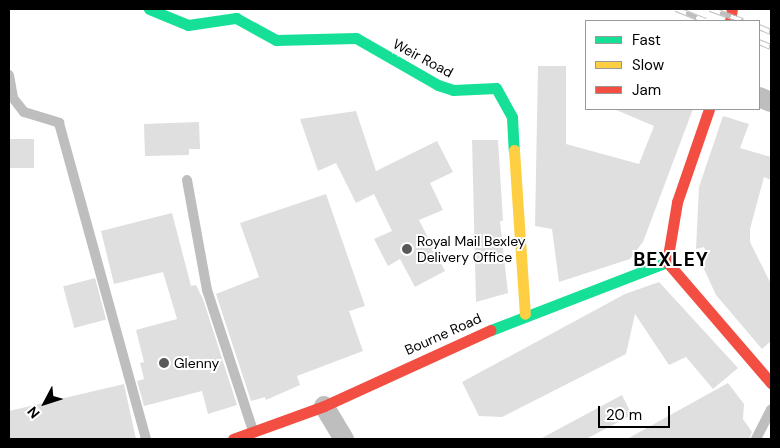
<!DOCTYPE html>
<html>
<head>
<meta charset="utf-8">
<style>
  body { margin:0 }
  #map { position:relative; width:780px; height:448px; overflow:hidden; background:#fff; font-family:"DM Sans",sans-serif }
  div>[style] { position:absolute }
  .building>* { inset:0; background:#dfdfdf; transform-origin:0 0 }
  .lane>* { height:10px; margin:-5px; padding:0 5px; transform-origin:5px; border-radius:5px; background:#bebebe }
  .street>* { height:20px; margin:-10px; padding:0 10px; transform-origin:10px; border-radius:10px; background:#bebebe }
  .fast>* { height:11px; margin:-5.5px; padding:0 5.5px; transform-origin:5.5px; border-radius:5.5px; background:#16e098 }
  .slow>* { height:11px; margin:-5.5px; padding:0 5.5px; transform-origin:5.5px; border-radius:5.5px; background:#ffcf43 }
  .jam>* { height:11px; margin:-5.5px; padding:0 5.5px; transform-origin:5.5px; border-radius:5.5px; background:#f24e42 }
  .rail>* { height:5.5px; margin-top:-2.75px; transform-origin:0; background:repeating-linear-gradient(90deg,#fff 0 11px,#bebebe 0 22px); box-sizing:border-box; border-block:1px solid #bebebe }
  .dots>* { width:14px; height:14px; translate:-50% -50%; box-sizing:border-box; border:2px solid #fff; border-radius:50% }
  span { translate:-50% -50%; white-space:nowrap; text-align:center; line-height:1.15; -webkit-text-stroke:4px #fff; paint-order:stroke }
  .street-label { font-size:14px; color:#000 }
  .poi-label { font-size:14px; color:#000 }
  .left { translate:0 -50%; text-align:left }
  .district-label { font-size:19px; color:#000; font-weight:700; letter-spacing:1px }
  .frame { position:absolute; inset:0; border:10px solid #000; pointer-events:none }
  .legend { position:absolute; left:585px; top:20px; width:175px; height:90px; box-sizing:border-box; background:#fff; border:1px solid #999; margin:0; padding:6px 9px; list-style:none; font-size:15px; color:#000 }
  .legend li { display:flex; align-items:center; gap:10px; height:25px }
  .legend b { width:25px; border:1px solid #999 }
  .north { position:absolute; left:20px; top:378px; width:50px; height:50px; -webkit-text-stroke:4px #fff; paint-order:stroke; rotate:230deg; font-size:14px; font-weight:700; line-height:20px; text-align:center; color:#000 }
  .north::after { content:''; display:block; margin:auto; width:18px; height:22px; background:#000; clip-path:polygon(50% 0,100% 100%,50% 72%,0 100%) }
  .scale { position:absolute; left:598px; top:406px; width:72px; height:22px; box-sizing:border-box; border:2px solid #000; border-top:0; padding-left:6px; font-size:15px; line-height:18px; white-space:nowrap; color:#000; -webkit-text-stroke:4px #fff; paint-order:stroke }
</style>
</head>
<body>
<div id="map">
  <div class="building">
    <i style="clip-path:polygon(538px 66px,566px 66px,566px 144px,639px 164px,654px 126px,614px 109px,693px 109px,643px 242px,630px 259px,559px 282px,552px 229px,535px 226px)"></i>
    <i style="clip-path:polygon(356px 111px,376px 171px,437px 141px,453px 172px,430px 183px,443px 210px,419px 220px,445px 271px,415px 287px,400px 259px,388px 266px,374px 239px,392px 231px,374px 194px,356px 203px,336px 163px,318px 171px,300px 119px)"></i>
    <i style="clip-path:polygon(723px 116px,749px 124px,740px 148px,771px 157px,771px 180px,764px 177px,750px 229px,750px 242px,771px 284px,771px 341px,762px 349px,716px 295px,698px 256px,706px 252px,704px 247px,696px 249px,699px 187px)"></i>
    <i style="clip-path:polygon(199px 122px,200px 149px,189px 149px,189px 155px,145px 156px,144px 124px)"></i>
    <i style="left:9px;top:139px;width:25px;height:29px"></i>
    <i style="clip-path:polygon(472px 140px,498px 140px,503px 221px,500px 221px,508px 293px,476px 302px)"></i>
    <i style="clip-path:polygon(326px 194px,365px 306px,349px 311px,363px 351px,297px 376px,300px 385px,266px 400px,265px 397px,251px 401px,216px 294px,259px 277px,240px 223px)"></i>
    <i style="clip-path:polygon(172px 213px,191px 286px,196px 285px,203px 299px,237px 405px,208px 414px,202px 391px,144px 406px,137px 381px,144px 379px,140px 363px,144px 362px,136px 330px,177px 319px,163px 272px,114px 284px,101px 231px)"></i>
    <i style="left:95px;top:278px;width:43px;height:33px;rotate:75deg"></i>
    <i style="clip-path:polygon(659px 282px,738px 368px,713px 389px,686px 357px,669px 365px,635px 314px,626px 354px,502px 417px,479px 416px,462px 382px,625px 294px)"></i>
    <i style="clip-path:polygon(728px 383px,744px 404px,743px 419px,752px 432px,749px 439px,627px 439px)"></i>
    <i style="clip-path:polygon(124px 384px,136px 439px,9px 439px,9px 411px)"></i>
    <i style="clip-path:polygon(622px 395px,632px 415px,586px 439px,540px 439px)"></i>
  </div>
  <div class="lane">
    <i style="left:9px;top:75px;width:23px;rotate:80deg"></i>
    <i style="left:13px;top:98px;width:18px;rotate:52deg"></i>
    <i style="left:24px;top:112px;width:37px;rotate:17deg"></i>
    <i style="left:59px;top:123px;width:328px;rotate:74.6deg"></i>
    <i style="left:187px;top:180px;width:112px;rotate:79.7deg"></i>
    <i style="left:207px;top:290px;width:148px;rotate:71.9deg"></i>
    <i style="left:756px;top:439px;width:33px;rotate:-63deg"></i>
  </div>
  <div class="street">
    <i style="left:759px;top:97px;width:13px;rotate:23deg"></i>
    <i style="left:324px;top:406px;width:39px;rotate:59deg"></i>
  </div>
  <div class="fast">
    <i style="left:149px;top:9px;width:42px;rotate:22.3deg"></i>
    <i style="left:188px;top:25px;width:49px;rotate:-8.3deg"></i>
    <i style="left:236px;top:18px;width:46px;rotate:28.8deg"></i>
    <i style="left:276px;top:40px;width:80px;rotate:-1.4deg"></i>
    <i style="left:356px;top:38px;width:95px;rotate:29.8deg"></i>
    <i style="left:438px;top:85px;width:16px;rotate:18deg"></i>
    <i style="left:453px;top:90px;width:43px;rotate:-2.7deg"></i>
    <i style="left:496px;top:88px;width:33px;rotate:61deg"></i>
    <i style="left:512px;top:117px;width:33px;rotate:87deg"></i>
    <i style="left:491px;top:330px;width:189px;rotate:-21.1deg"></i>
  </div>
  <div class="slow">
    <i style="left:514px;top:150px;width:164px;rotate:86.2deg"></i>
  </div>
  <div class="jam">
    <i style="left:730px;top:21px;width:12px;rotate:-81deg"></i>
    <i style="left:667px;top:262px;width:160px;rotate:49.3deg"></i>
    <i style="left:667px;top:262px;width:61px;rotate:-80.5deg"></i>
    <i style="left:677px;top:202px;width:98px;rotate:-71deg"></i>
    <i style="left:233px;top:439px;width:97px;rotate:-19.9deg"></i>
    <i style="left:324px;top:406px;width:183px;rotate:-24.5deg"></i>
  </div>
  <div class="rail">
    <i style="left:676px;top:9px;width:32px;rotate:22deg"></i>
    <i style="left:710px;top:9px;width:35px;rotate:20deg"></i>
    <i style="left:759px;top:27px;width:13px;rotate:23deg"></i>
    <i style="left:759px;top:42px;width:13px;rotate:23deg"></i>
  </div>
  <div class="dots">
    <i style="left:407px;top:249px;background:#595959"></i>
    <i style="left:164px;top:363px;background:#595959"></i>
  </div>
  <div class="street-label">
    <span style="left:423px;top:58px;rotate:28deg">Weir Road</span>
    <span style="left:443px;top:334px;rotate:-24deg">Bourne Road</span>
  </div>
  <div class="poi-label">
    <span class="left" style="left:417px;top:249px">Royal Mail Bexley<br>Delivery Office</span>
    <span class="left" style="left:174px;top:363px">Glenny</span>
  </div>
  <div class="district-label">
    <span style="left:671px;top:260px">BEXLEY</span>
  </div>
  <div class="frame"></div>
  <ul class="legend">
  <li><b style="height:6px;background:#16e098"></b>Fast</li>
  <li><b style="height:6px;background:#ffcf43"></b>Slow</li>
  <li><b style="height:6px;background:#f24e42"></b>Jam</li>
  </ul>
  <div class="north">N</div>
  <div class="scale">20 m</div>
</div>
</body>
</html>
